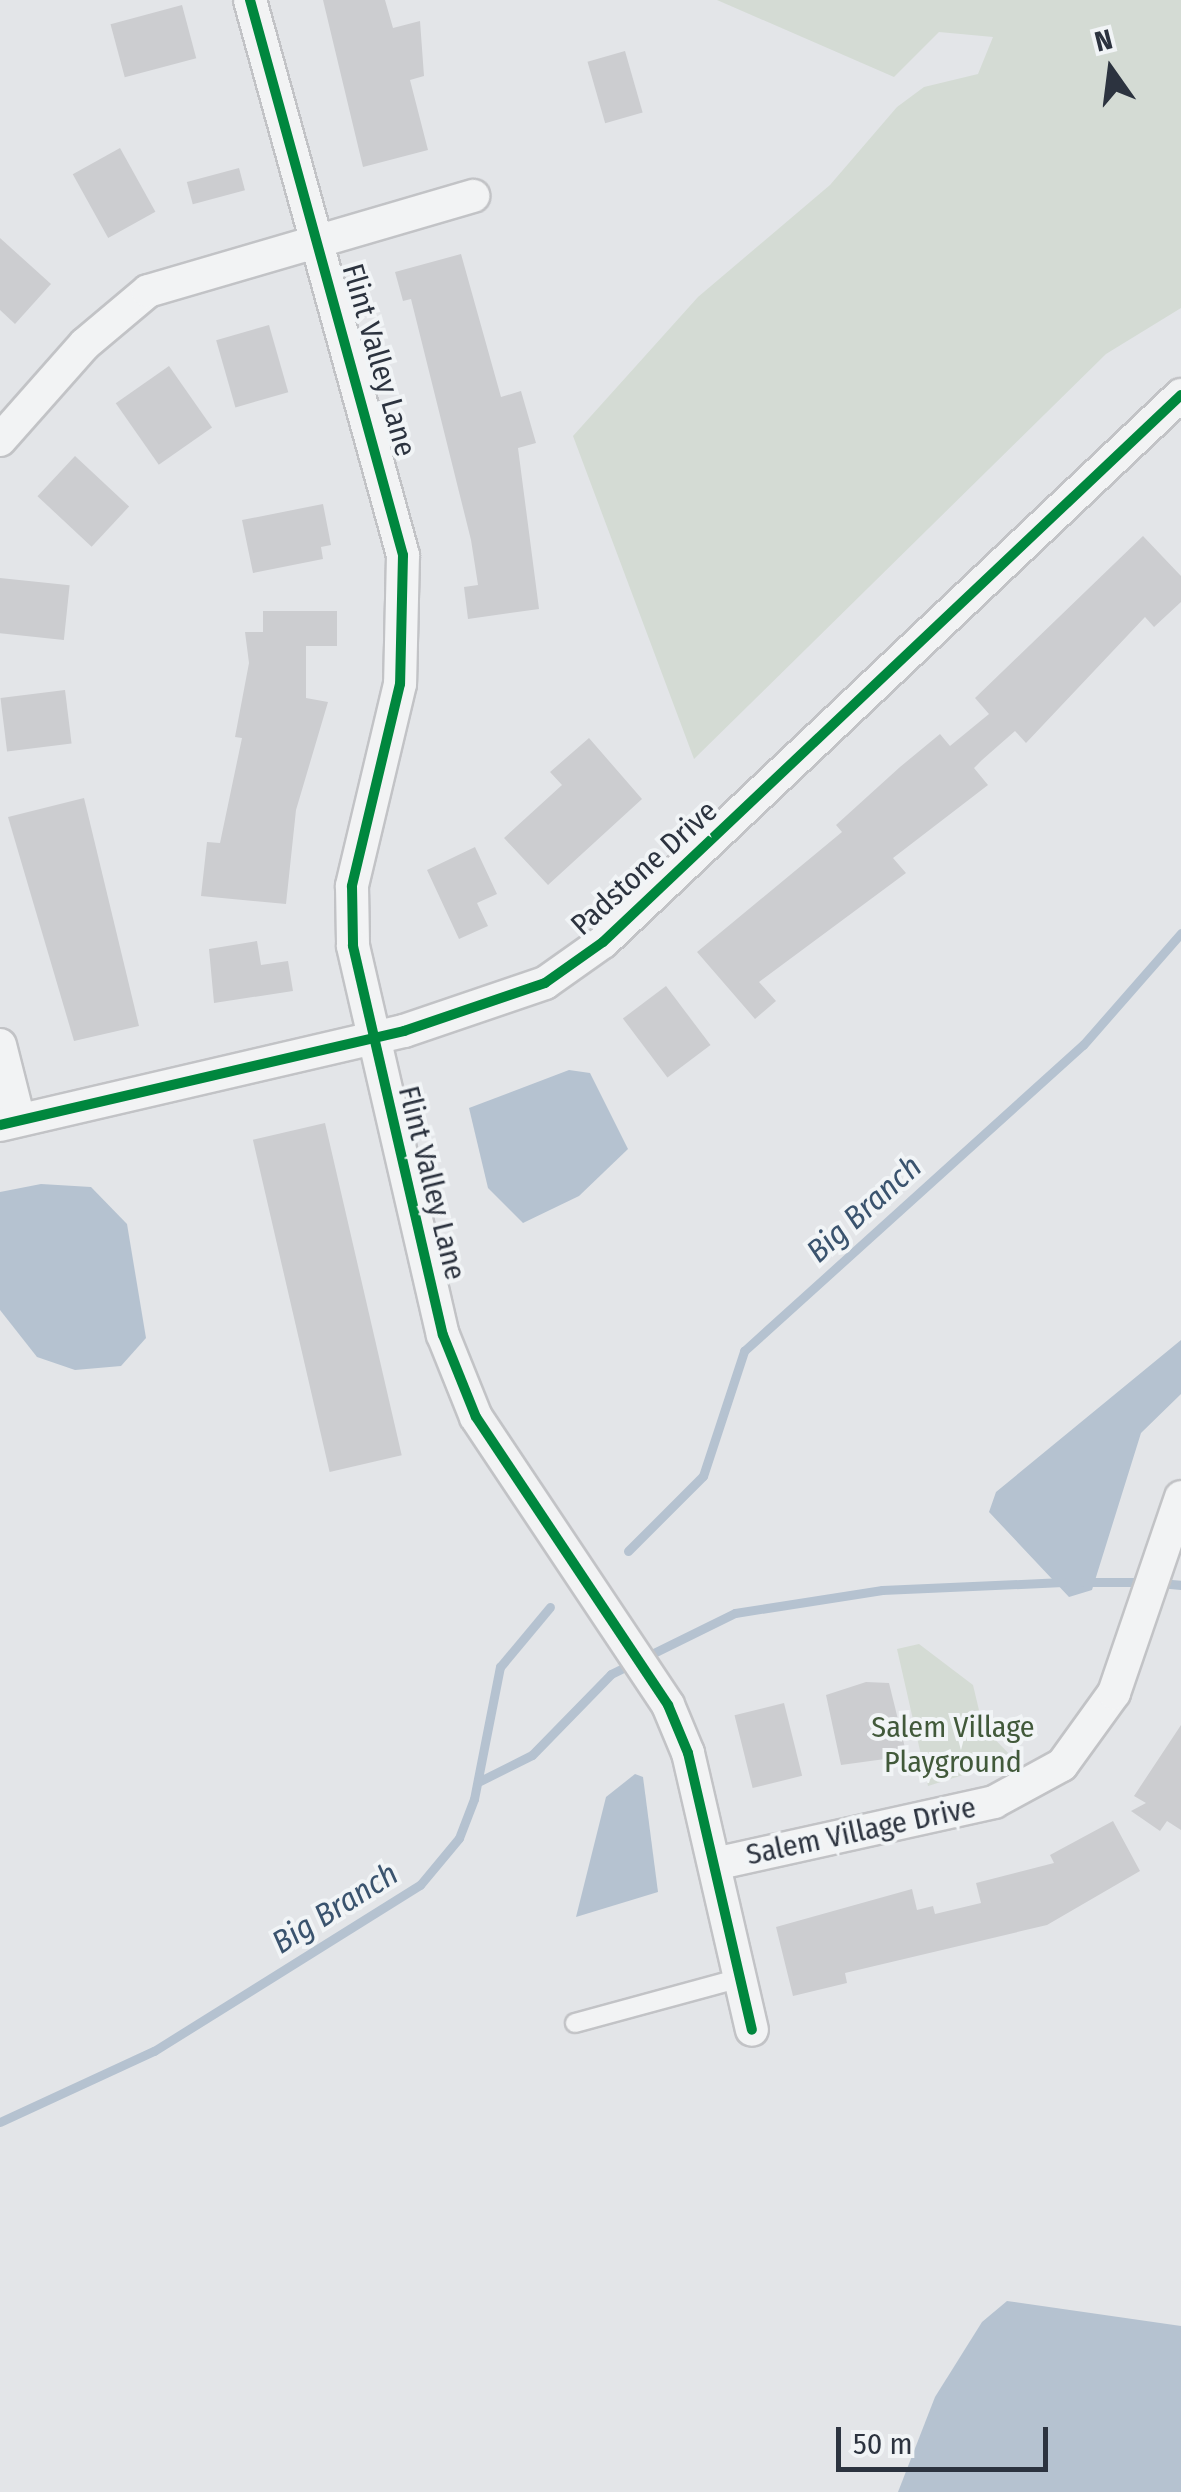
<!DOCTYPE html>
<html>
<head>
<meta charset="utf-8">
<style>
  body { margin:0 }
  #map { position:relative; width:1181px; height:2492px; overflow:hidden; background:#e3e5e8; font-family:"Fira Sans Condensed",sans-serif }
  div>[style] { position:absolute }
  .green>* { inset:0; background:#d4dbd4 }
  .water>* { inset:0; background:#b5c2d0 }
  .stream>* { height:9px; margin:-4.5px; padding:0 4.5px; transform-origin:4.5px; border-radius:4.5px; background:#b5c2d0 }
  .building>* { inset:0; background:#cccdd0; transform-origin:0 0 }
  .roads { filter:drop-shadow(2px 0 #c2c3c6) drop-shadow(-2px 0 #c2c3c6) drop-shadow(0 2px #c2c3c6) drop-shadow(0 -2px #c2c3c6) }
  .lane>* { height:18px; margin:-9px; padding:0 9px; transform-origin:9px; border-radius:9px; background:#f2f3f4 }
  .street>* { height:32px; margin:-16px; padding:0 16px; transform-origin:16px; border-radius:16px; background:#f2f3f4 }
  .cycleway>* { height:10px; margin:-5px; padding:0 5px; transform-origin:5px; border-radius:5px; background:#00873e }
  span { translate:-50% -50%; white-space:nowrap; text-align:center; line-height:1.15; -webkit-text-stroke:8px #f1f4f6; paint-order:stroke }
  .street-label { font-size:30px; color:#2c333f }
  .park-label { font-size:30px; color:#41593a }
  .water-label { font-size:32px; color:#3a536e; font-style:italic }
  .north { position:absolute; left:1061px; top:20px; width:100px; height:100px; -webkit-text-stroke:8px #f1f4f6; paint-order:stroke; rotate:346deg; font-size:28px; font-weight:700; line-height:40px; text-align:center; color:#2c333f }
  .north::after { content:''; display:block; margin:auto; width:35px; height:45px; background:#2c333f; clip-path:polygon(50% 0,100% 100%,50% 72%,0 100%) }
  .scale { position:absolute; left:836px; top:2427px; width:212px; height:45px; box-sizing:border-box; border:5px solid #2c333f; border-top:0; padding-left:12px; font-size:30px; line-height:35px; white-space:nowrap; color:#2c333f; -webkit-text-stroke:8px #f1f4f6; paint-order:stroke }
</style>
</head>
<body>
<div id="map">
  <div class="green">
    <i style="clip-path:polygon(717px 0,1181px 0,1181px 308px,1106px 354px,694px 759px,573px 436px,698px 297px,830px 185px,897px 107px,924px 87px,978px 74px,993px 37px,939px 32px,894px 77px)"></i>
    <i style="clip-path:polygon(919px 1644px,973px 1685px,983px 1727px,1014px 1759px,928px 1786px,897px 1649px)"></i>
  </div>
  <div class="water">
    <i style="clip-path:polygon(569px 1070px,590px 1073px,628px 1149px,579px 1196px,523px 1223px,488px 1188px,469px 1108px)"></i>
    <i style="clip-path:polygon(41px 1184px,91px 1187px,127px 1224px,146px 1338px,121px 1366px,75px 1370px,37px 1357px,0 1310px,0 1192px)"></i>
    <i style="clip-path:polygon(1181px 1340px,1181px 1394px,1141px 1433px,1092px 1590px,1069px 1597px,989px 1512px,996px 1492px)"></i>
    <i style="clip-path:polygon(635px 1774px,643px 1777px,658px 1892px,576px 1917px,606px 1797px)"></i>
    <i style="clip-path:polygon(1007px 2301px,1181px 2326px,1181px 2492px,898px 2492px,935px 2397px,982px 2322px)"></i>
  </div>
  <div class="stream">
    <i style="left:628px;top:1551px;width:106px;rotate:-45deg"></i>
    <i style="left:703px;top:1476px;width:132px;rotate:-71.8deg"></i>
    <i style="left:744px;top:1351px;width:457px;rotate:-42.1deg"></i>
    <i style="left:1083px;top:1045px;width:149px;rotate:-48.8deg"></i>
    <i style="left:1084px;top:1582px;width:59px"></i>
    <i style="left:1159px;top:1583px;width:22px;rotate:5deg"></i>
    <i style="left:478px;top:1782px;width:60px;rotate:-26.6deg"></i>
    <i style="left:532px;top:1755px;width:113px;rotate:-45.7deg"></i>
    <i style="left:611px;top:1674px;width:138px;rotate:-26.2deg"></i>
    <i style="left:735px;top:1613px;width:149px;rotate:-8.9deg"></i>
    <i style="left:882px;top:1590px;width:181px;rotate:-2.5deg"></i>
    <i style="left:0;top:2122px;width:170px;rotate:-24.8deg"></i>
    <i style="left:154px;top:2051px;width:314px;rotate:-32deg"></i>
    <i style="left:420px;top:1885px;width:61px;rotate:-50.3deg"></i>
    <i style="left:459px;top:1838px;width:42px;rotate:-69deg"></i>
    <i style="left:474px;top:1799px;width:135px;rotate:-78.9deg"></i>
    <i style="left:500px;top:1667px;width:78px;rotate:-50.2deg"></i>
  </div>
  <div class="building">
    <i style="clip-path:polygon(323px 0,385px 0,393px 28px,420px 21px,424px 76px,410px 80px,428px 150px,363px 167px)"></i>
    <i style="left:182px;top:5px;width:55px;height:74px;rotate:75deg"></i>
    <i style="left:625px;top:51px;width:64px;height:39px;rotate:74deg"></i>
    <i style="left:120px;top:148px;width:73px;height:54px;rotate:61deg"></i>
    <i style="left:239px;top:168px;width:23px;height:54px;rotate:75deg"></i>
    <i style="clip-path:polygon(0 238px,51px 284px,15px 324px,0 310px)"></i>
    <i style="clip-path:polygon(461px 254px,501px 397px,521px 391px,536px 443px,518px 448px,539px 609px,468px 619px,464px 587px,478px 585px,471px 540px,411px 299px,403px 301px,395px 272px)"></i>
    <i style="left:269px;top:325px;width:70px;height:55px;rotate:74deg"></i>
    <i style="left:169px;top:366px;width:75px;height:65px;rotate:55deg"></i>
    <i style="left:75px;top:456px;width:74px;height:55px;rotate:43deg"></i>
    <i style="clip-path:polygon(323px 504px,331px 545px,321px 547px,323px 559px,253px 573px,242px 520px)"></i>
    <i style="clip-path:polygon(1143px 536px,1181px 576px,1181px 602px,1154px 627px,1145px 617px,1026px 743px,1015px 731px,982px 760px,974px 768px,988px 785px,893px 858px,906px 873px,759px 982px,776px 1001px,755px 1019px,697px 952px,842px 832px,836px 825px,900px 767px,940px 734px,950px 746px,989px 714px,975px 698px)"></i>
    <i style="left:0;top:578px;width:70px;height:55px;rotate:6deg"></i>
    <i style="clip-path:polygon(263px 611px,337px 611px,337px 646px,306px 646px,306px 698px,328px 702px,296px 810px,286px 904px,201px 896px,207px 842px,220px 843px,242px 738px,235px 737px,249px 663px,245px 632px,263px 632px)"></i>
    <i style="left:65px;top:690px;width:54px;height:65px;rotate:83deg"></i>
    <i style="clip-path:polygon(589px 738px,642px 799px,548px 885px,504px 838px,562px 785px,550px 772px)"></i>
    <i style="clip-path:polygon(84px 798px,139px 1026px,74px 1041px,8px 817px)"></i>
    <i style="clip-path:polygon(475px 847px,497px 894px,477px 903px,488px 926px,459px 939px,427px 870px)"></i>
    <i style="clip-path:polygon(257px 941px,261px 965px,288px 961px,293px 991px,214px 1003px,209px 949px)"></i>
    <i style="left:666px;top:986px;width:74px;height:54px;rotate:53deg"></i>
    <i style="left:325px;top:1123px;width:341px;height:74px;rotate:77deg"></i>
    <i style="clip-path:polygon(866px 1682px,889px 1683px,907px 1756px,841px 1765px,826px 1695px)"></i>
    <i style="left:784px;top:1703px;width:75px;height:51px;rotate:76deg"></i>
    <i style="clip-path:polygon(1181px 1725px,1181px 1830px,1167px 1821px,1160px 1831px,1131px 1811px,1146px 1803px,1134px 1796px)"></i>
    <i style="clip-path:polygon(1113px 1821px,1140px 1871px,1047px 1925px,845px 1973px,847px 1983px,793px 1996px,776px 1927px,912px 1889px,917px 1910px,933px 1906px,935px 1914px,981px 1903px,976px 1883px,1054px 1863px,1050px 1855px)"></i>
  </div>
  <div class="roads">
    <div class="lane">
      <i style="left:575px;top:2023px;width:172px;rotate:-15.2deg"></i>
    </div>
    <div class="street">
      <i style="left:250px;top:0;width:576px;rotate:74.59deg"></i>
      <i style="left:403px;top:555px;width:129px;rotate:91.3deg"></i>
      <i style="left:400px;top:684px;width:208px;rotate:103.4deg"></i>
      <i style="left:352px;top:886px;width:60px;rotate:89deg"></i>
      <i style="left:353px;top:946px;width:399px;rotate:77deg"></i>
      <i style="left:443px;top:1335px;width:88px;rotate:68.1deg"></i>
      <i style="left:476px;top:1417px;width:346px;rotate:56.3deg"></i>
      <i style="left:668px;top:1705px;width:52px;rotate:67.4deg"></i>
      <i style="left:688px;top:1753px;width:284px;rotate:77deg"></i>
      <i style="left:0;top:440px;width:128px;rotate:-48.5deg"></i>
      <i style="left:85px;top:344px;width:82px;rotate:-40.1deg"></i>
      <i style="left:148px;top:291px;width:339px;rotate:-16.3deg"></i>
      <i style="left:0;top:1045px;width:77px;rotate:75.8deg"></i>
      <i style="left:0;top:1125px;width:415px;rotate:-13.1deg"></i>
      <i style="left:404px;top:1031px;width:149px;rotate:-18.8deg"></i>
      <i style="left:545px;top:983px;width:71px;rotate:-35.3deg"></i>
      <i style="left:603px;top:942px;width:796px;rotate:-43.42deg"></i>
      <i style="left:715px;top:1864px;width:286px;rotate:-12.5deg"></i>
      <i style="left:994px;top:1802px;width:77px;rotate:-28.6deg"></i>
      <i style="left:1062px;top:1765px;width:89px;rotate:-54.2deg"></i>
      <i style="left:1114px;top:1693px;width:207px;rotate:-71.1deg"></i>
    </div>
  </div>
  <div class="cycleway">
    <i style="left:250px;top:0;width:576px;rotate:74.59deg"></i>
    <i style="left:403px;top:555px;width:129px;rotate:91.3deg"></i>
    <i style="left:400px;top:684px;width:208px;rotate:103.4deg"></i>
    <i style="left:352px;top:886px;width:60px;rotate:89deg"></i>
    <i style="left:353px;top:946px;width:399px;rotate:77deg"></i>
    <i style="left:443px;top:1335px;width:88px;rotate:68.1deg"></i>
    <i style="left:476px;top:1417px;width:346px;rotate:56.3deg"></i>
    <i style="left:668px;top:1705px;width:52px;rotate:67.4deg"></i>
    <i style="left:688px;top:1753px;width:284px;rotate:77deg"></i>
    <i style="left:0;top:1125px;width:415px;rotate:-13.1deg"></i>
    <i style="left:404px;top:1031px;width:149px;rotate:-18.8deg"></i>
    <i style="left:545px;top:983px;width:71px;rotate:-35.3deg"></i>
    <i style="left:603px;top:942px;width:796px;rotate:-43.42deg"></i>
  </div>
  <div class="street-label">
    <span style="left:379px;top:360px;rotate:74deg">Flint Valley Lane</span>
    <span style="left:644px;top:868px;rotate:-42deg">Padstone Drive</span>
    <span style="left:432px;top:1183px;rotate:76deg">Flint Valley Lane</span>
    <span style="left:861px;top:1831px;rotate:-12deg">Salem Village Drive</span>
  </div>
  <div class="park-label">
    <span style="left:953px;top:1744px">Salem Village<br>Playground</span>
  </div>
  <div class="water-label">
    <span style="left:864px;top:1209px;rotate:-42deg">Big Branch</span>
    <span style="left:335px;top:1908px;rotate:-32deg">Big Branch</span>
  </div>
  <div class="north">N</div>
  <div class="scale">50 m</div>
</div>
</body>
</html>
